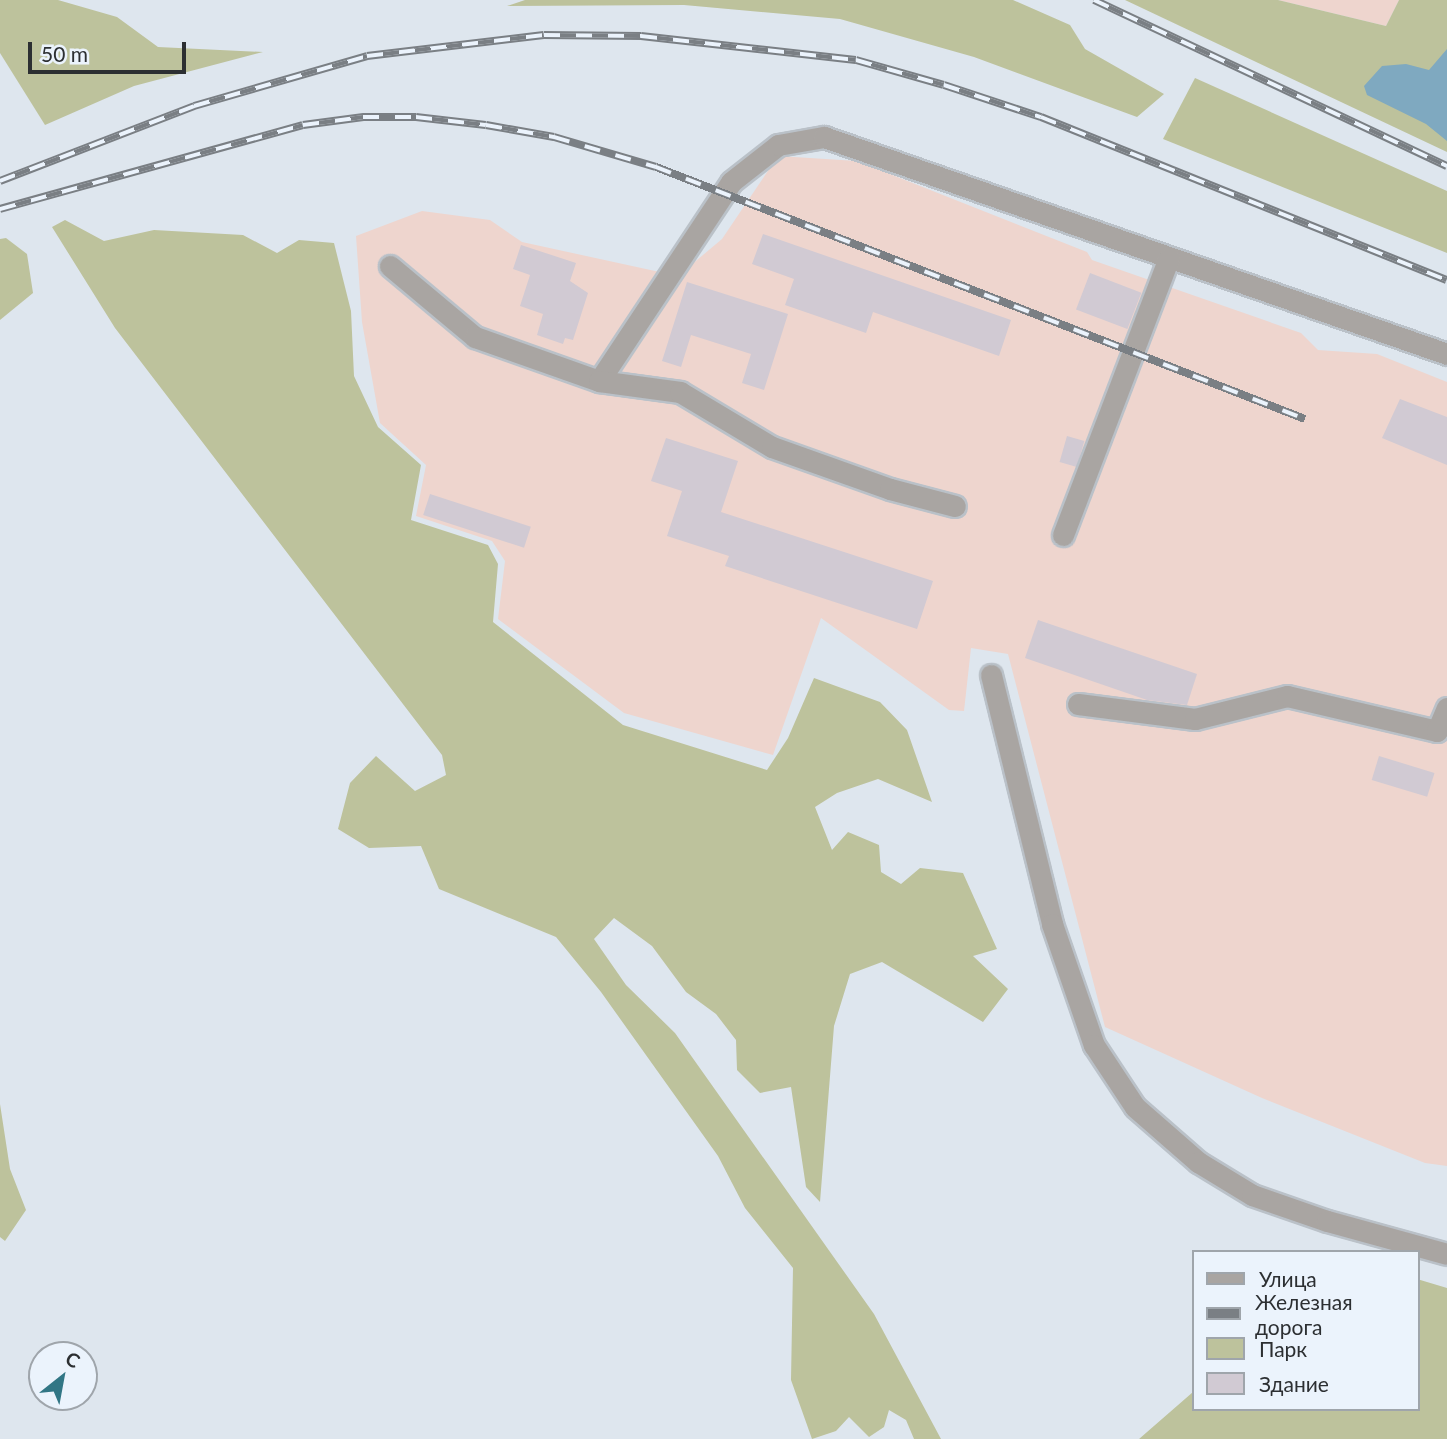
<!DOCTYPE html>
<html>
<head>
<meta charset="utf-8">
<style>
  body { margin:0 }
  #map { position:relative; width:1447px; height:1439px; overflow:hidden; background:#dee6ee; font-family:Lato,sans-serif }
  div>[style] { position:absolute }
  .industrial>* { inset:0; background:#eed5ce }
  .green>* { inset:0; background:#bdc29c }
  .water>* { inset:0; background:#7fa9c0 }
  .building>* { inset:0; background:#d1cad3; transform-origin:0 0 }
  .roads { filter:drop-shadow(2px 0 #bac1c8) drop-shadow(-2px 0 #bac1c8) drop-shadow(0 2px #bac1c8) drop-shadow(0 -2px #bac1c8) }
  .minor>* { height:21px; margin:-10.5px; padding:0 10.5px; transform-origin:10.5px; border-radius:10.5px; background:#a9a5a2 }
  .rail>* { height:8px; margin-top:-4px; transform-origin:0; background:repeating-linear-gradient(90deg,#ebf3fc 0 16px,#7a7f84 0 32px); box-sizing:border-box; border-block:2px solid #7a7f84 }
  span { translate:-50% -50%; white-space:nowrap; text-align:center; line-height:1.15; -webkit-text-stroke:7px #ebf3fc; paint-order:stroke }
  .legend { position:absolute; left:1192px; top:1250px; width:228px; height:161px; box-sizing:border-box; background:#ebf3fc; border:2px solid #9fa5ab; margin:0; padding:9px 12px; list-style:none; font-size:21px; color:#2c2f32 }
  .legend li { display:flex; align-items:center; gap:14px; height:35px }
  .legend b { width:35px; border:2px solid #9fa5ab }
  .north { position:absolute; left:28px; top:1341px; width:70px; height:70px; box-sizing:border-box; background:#ebf3fc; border:2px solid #9fa5ab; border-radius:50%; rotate:31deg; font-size:19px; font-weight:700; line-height:28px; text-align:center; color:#2c2f32 }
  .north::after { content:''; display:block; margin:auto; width:24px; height:32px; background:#317685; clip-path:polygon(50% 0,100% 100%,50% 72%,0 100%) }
  .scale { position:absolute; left:28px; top:42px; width:158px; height:32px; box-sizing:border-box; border:4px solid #2c2f32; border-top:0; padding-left:9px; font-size:21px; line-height:24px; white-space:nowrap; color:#2c2f32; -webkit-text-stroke:5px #ebf3fc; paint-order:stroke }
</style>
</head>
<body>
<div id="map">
  <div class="industrial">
    <i style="clip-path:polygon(1278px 0,1399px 0,1386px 26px)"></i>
    <i style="clip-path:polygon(778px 156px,857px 161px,1087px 252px,1092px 260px,1301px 333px,1318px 350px,1377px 354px,1447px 382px,1447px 1166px,1425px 1163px,1262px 1098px,1105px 1027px,1008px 654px,971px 648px,964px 711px,949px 710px,821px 618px,773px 755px,624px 713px,498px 619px,505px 561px,492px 541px,416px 516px,426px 465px,380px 423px,362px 322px,356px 236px,422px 211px,490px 220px,522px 242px,678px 276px,722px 239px)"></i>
  </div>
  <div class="green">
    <i style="clip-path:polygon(0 0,58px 0,117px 17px,158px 47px,263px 52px,134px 86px,45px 125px,0 53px)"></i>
    <i style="clip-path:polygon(525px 0,1013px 0,1070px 25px,1085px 49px,1164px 94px,1137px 117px,974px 57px,840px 19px,684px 5px,507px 6px)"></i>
    <i style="clip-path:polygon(1125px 0,1278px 0,1386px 26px,1399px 0,1447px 0,1447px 152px)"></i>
    <i style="clip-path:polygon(1195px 78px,1447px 191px,1447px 253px,1163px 139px)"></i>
    <i style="clip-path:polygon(65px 220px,104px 241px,154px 230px,243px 235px,277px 253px,299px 240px,334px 243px,351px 311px,354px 376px,378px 427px,421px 465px,411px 520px,488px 545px,498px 564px,493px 622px,623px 725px,767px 770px,788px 738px,814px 678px,880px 702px,907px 730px,932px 802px,878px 779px,837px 793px,815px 807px,832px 850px,848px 832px,879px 845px,881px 872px,901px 884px,920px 868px,963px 873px,997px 949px,973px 956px,1008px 989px,983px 1022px,882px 962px,850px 974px,834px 1026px,820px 1202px,806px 1187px,791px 1087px,760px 1093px,737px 1070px,736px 1040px,716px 1014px,686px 992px,652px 946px,614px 918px,594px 939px,626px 985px,675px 1033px,874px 1314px,941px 1439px,914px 1439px,906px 1420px,889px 1410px,884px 1427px,869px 1437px,849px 1417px,836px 1431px,812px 1439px,791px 1380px,793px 1268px,745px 1208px,718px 1156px,601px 992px,556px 937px,439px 889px,421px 846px,369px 848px,338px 829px,350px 783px,376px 756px,415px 791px,446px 775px,442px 755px,115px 328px,52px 227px)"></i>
    <i style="clip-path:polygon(6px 238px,27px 254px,33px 293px,0 320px,0 239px)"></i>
    <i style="clip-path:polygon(0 1104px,10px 1169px,26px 1210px,5px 1241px,0 1237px)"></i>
    <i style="clip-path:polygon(1417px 1279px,1447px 1288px,1447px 1439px,1139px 1439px,1193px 1392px,1193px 1409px,1417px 1409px)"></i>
  </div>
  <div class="water">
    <i style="clip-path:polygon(1447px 49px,1447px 141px,1426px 124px,1367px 95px,1364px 86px,1382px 66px,1406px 64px,1429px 70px)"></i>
  </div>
  <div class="building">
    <i style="clip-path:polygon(763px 234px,1011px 320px,999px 356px,873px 312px,866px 333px,785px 305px,794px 279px,752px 264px)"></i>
    <i style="clip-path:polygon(521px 245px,576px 263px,570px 281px,588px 293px,573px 340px,565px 338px,563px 344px,537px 335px,543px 314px,520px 306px,530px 275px,513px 269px)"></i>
    <i style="left:1090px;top:273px;width:55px;height:39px;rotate:21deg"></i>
    <i style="clip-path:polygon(687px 282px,788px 314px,764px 390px,742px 383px,751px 354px,691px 335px,681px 367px,662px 361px)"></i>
    <i style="clip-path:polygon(1400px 399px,1447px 417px,1447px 465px,1382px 438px)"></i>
    <i style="left:1067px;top:436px;width:18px;height:27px;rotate:16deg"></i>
    <i style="clip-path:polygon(666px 438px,738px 461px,721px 512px,933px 581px,917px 629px,725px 566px,729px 556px,667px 536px,682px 491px,651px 481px)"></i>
    <i style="left:430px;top:494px;width:106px;height:22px;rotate:18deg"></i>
    <i style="clip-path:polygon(1038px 620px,1197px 674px,1187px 705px,1147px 700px,1025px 658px)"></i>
    <i style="left:1379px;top:756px;width:58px;height:25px;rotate:17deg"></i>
  </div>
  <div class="roads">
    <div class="minor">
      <i style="left:390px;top:266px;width:111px;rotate:39.9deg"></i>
      <i style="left:475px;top:337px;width:132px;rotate:19.5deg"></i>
      <i style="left:599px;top:381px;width:239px;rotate:-56.4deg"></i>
      <i style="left:731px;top:182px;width:60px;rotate:-38.2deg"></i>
      <i style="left:778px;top:145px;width:47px;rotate:-9.9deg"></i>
      <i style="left:824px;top:137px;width:660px;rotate:19.2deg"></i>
      <i style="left:599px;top:381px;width:82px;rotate:7.7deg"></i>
      <i style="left:680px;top:392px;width:107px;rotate:30.9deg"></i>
      <i style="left:772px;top:447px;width:125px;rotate:19.6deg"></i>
      <i style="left:890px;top:489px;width:67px;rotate:14.7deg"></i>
      <i style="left:1063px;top:535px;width:297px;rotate:-69.1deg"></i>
      <i style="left:991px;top:675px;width:256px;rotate:76.2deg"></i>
      <i style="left:1052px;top:924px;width:128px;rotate:70.9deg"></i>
      <i style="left:1094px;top:1045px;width:74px;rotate:56.5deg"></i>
      <i style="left:1135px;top:1107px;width:84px;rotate:41.1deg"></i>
      <i style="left:1198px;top:1162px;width:63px;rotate:31.4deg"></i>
      <i style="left:1252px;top:1195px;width:79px;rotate:19.1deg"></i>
      <i style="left:1327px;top:1221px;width:124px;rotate:15.4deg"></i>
      <i style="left:1078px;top:704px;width:118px;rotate:7.3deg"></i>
      <i style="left:1195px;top:719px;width:95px;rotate:-14deg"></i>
      <i style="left:1287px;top:696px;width:154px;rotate:13.1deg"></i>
      <i style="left:1437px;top:731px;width:25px;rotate:-67deg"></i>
    </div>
  </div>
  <div class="rail">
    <i style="left:1094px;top:0;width:390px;rotate:25.2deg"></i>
    <i style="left:0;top:181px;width:208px;rotate:-21.1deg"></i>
    <i style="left:194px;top:106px;width:180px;rotate:-16.1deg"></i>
    <i style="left:367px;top:56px;width:178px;rotate:-6.8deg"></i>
    <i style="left:544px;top:35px;width:97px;rotate:0.6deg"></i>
    <i style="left:641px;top:36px;width:216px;rotate:6.4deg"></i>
    <i style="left:856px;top:60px;width:91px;rotate:15.9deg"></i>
    <i style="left:944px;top:85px;width:102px;rotate:18.3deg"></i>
    <i style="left:1041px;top:117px;width:437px;rotate:21.9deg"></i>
    <i style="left:0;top:209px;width:314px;rotate:-15.5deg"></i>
    <i style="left:303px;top:125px;width:61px;rotate:-7.6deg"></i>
    <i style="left:363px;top:117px;width:53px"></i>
    <i style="left:416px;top:117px;width:70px;rotate:6.5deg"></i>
    <i style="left:486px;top:125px;width:69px;rotate:10deg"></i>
    <i style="left:554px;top:137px;width:106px;rotate:16.4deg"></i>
    <i style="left:656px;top:167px;width:696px;rotate:21.22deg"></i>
  </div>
  <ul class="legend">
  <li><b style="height:9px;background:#a9a5a2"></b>Улица</li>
  <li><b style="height:9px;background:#7a7f84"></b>Железная дорога</li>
  <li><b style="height:19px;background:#bdc29c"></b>Парк</li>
  <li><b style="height:19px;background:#d1cad3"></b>Здание</li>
  </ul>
  <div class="north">С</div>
  <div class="scale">50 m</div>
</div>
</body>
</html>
